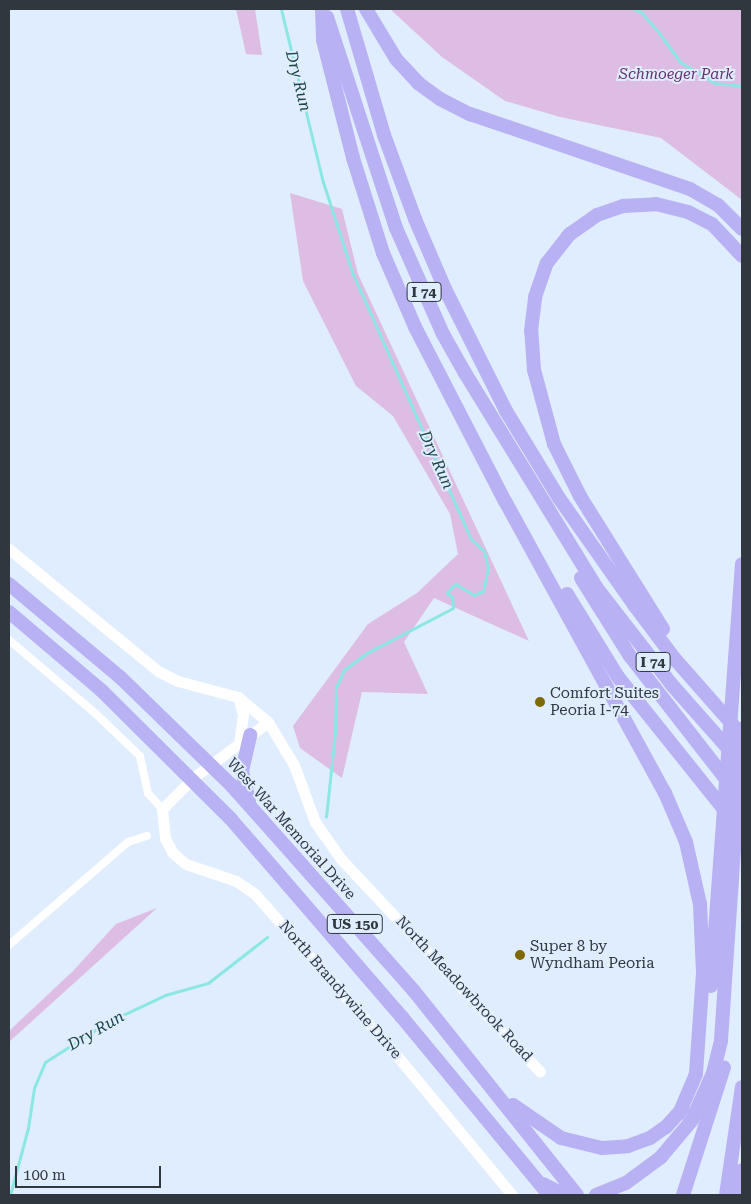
<!DOCTYPE html>
<html>
<head>
<meta charset="utf-8">
<style>
  body { margin:0 }
  #map { position:relative; width:751px; height:1204px; overflow:hidden; background:#e0edff; font-family:"Roboto Serif",serif }
  div>[style] { position:absolute }
  .green>* { inset:0; background:#debde4 }
  .stream>* { height:3px; margin:-1.5px; padding:0 1.5px; transform-origin:1.5px; border-radius:1.5px; background:#8ae7e3 }
  .street>* { height:8px; margin:-4px; padding:0 4px; transform-origin:4px; border-radius:4px; background:#fff }
  .secondary>* { height:11px; margin:-5.5px; padding:0 5.5px; transform-origin:5.5px; border-radius:5.5px; background:#fff }
  .highway>* { height:14px; margin:-7px; padding:0 7px; transform-origin:7px; border-radius:7px; background:#b8b1f3 }
  .dots>* { width:14px; height:14px; translate:-50% -50%; box-sizing:border-box; border:2px solid #e0edff; border-radius:50% }
  span { translate:-50% -50%; white-space:nowrap; text-align:center; line-height:1.15; -webkit-text-stroke:4px #e0edff; paint-order:stroke }
  .shield-label span { padding:1px 4px; background:#e0edff; border:1px solid; border-radius:4px; -webkit-text-stroke-width:0 }
  .shield-label { font-size:14px; color:#30373f; font-weight:700 }
  .park-label { font-size:15px; color:#663071; font-style:italic }
  .poi-label { font-size:15px; color:#30373f }
  .left { translate:0 -50%; text-align:left }
  .street-label { font-size:15px; color:#30373f }
  .water-label { font-size:16px; color:#1a4544; font-style:italic }
  .frame { position:absolute; inset:0; border:10px solid #30373f; pointer-events:none }
  .scale { position:absolute; left:15px; top:1166px; width:146px; height:22px; box-sizing:border-box; border:2px solid #30373f; border-top:0; padding-left:6px; font-size:15px; line-height:18px; white-space:nowrap; color:#30373f; -webkit-text-stroke:4px #e0edff; paint-order:stroke }
</style>
</head>
<body>
<div id="map">
  <div class="green">
    <i style="clip-path:polygon(236px 9px,255px 9px,262px 55px,246px 54px)"></i>
    <i style="clip-path:polygon(390px 9px,742px 9px,742px 200px,661px 138px,560px 117px,505px 101px,442px 57px)"></i>
    <i style="clip-path:polygon(290px 193px,342px 209px,358px 274px,529px 641px,434px 598px,404px 642px,428px 694px,362px 692px,342px 778px,300px 748px,293px 726px,368px 624px,417px 593px,458px 554px,450px 514px,393px 416px,356px 386px,303px 281px)"></i>
    <i style="clip-path:polygon(157px 908px,93px 966px,9px 1042px,9px 1031px,73px 971px,116px 924px)"></i>
  </div>
  <div class="stream">
    <i style="left:281px;top:9px;width:178px;rotate:76.4deg"></i>
    <i style="left:323px;top:182px;width:95px;rotate:72.1deg"></i>
    <i style="left:352px;top:272px;width:292px;rotate:66deg"></i>
    <i style="left:471px;top:539px;width:18px;rotate:43deg"></i>
    <i style="left:484px;top:551px;width:17px;rotate:77deg"></i>
    <i style="left:488px;top:568px;width:24px;rotate:102deg"></i>
    <i style="left:483px;top:591px;width:10px;rotate:156deg"></i>
    <i style="left:474px;top:595px;width:21px;rotate:-149deg"></i>
    <i style="left:456px;top:584px;width:5px;rotate:143deg"></i>
    <i style="left:452px;top:587px;width:8px;rotate:130deg"></i>
    <i style="left:447px;top:593px;width:6px;rotate:39deg"></i>
    <i style="left:452px;top:597px;width:11px;rotate:85deg"></i>
    <i style="left:453px;top:608px;width:97px;rotate:152.4deg"></i>
    <i style="left:367px;top:653px;width:29px;rotate:144deg"></i>
    <i style="left:344px;top:670px;width:19px;rotate:115deg"></i>
    <i style="left:336px;top:687px;width:46px;rotate:91.2deg"></i>
    <i style="left:335px;top:733px;width:84px;rotate:96.1deg"></i>
    <i style="left:634px;top:9px;width:8px;rotate:23deg"></i>
    <i style="left:641px;top:12px;width:28px;rotate:49deg"></i>
    <i style="left:659px;top:33px;width:36px;rotate:54deg"></i>
    <i style="left:680px;top:62px;width:41px;rotate:31deg"></i>
    <i style="left:715px;top:83px;width:27px;rotate:6deg"></i>
    <i style="left:10px;top:1195px;width:69px;rotate:-75deg"></i>
    <i style="left:28px;top:1128px;width:40px;rotate:-81.5deg"></i>
    <i style="left:34px;top:1088px;width:28px;rotate:-67deg"></i>
    <i style="left:45px;top:1062px;width:75px;rotate:-32.4deg"></i>
    <i style="left:108px;top:1022px;width:63px;rotate:-25.3deg"></i>
    <i style="left:165px;top:995px;width:45px;rotate:-15.6deg"></i>
    <i style="left:208px;top:983px;width:75px;rotate:-37.9deg"></i>
  </div>
  <div class="street">
    <i style="left:9px;top:640px;width:113px;rotate:40.3deg"></i>
    <i style="left:95px;top:713px;width:62px;rotate:43.7deg"></i>
    <i style="left:140px;top:756px;width:38px;rotate:78deg"></i>
    <i style="left:148px;top:793px;width:21px;rotate:49deg"></i>
    <i style="left:9px;top:945px;width:157px;rotate:-40.9deg"></i>
    <i style="left:128px;top:842px;width:20px;rotate:-18deg"></i>
  </div>
  <div class="secondary">
    <i style="left:9px;top:549px;width:193px;rotate:39.3deg"></i>
    <i style="left:158px;top:671px;width:22px;rotate:27deg"></i>
    <i style="left:178px;top:681px;width:62px;rotate:14.9deg"></i>
    <i style="left:238px;top:697px;width:39px;rotate:40deg"></i>
    <i style="left:268px;top:722px;width:50px;rotate:58.8deg"></i>
    <i style="left:294px;top:765px;width:61px;rotate:69.8deg"></i>
    <i style="left:315px;top:822px;width:45px;rotate:54.9deg"></i>
    <i style="left:341px;top:859px;width:291px;rotate:46.9deg"></i>
    <i style="left:238px;top:697px;width:19px;rotate:74deg"></i>
    <i style="left:243px;top:715px;width:27px;rotate:98deg"></i>
    <i style="left:268px;top:722px;width:94px;rotate:143.3deg"></i>
    <i style="left:193px;top:778px;width:44px;rotate:135deg"></i>
    <i style="left:162px;top:809px;width:29px;rotate:84deg"></i>
    <i style="left:165px;top:838px;width:16px;rotate:63deg"></i>
    <i style="left:172px;top:852px;width:18px;rotate:41deg"></i>
    <i style="left:186px;top:864px;width:53px;rotate:18.8deg"></i>
    <i style="left:236px;top:881px;width:23px;rotate:34deg"></i>
    <i style="left:255px;top:894px;width:209px;rotate:48.7deg"></i>
    <i style="left:393px;top:1051px;width:187px;rotate:50.4deg"></i>
  </div>
  <div class="highway">
    <i style="left:322px;top:9px;width:31px;rotate:88deg"></i>
    <i style="left:323px;top:40px;width:122px;rotate:75.7deg"></i>
    <i style="left:353px;top:158px;width:100px;rotate:72.5deg"></i>
    <i style="left:383px;top:253px;width:81px;rotate:66.6deg"></i>
    <i style="left:415px;top:327px;width:196px;rotate:62.7deg"></i>
    <i style="left:505px;top:501px;width:333px;rotate:61.3deg"></i>
    <i style="left:665px;top:793px;width:53px;rotate:66.8deg"></i>
    <i style="left:686px;top:842px;width:64px;rotate:77.3deg"></i>
    <i style="left:700px;top:904px;width:69px;rotate:87.5deg"></i>
    <i style="left:703px;top:973px;width:101px;rotate:94deg"></i>
    <i style="left:696px;top:1074px;width:43px;rotate:113deg"></i>
    <i style="left:347px;top:9px;width:131px;rotate:73.6deg"></i>
    <i style="left:384px;top:135px;width:90px;rotate:69.7deg"></i>
    <i style="left:415px;top:219px;width:76px;rotate:66.8deg"></i>
    <i style="left:445px;top:289px;width:136px;rotate:63.4deg"></i>
    <i style="left:506px;top:411px;width:102px;rotate:58.7deg"></i>
    <i style="left:559px;top:498px;width:132px;rotate:54.9deg"></i>
    <i style="left:635px;top:606px;width:65px;rotate:53.1deg"></i>
    <i style="left:674px;top:658px;width:103px;rotate:48.6deg"></i>
    <i style="left:366px;top:9px;width:58px;rotate:59deg"></i>
    <i style="left:396px;top:59px;width:33px;rotate:47deg"></i>
    <i style="left:418px;top:83px;width:27px;rotate:36deg"></i>
    <i style="left:440px;top:99px;width:34px;rotate:27deg"></i>
    <i style="left:470px;top:114px;width:232px;rotate:18.8deg"></i>
    <i style="left:690px;top:189px;width:32px;rotate:30deg"></i>
    <i style="left:718px;top:205px;width:34px;rotate:45deg"></i>
    <i style="left:327px;top:17px;width:222px;rotate:71.9deg"></i>
    <i style="left:396px;top:228px;width:116px;rotate:66.1deg"></i>
    <i style="left:443px;top:334px;width:45px;rotate:60.6deg"></i>
    <i style="left:465px;top:373px;width:251px;rotate:58.5deg"></i>
    <i style="left:596px;top:587px;width:124px;rotate:52.2deg"></i>
    <i style="left:672px;top:685px;width:106px;rotate:48.5deg"></i>
    <i style="left:581px;top:578px;width:92px;rotate:57.9deg"></i>
    <i style="left:630px;top:656px;width:161px;rotate:52.1deg"></i>
    <i style="left:9px;top:584px;width:146px;rotate:40deg"></i>
    <i style="left:121px;top:678px;width:155px;rotate:44.2deg"></i>
    <i style="left:232px;top:786px;width:274px;rotate:48.4deg"></i>
    <i style="left:414px;top:991px;width:261px;rotate:51.4deg"></i>
    <i style="left:567px;top:594px;width:97px;rotate:58.4deg"></i>
    <i style="left:618px;top:677px;width:198px;rotate:51.3deg"></i>
    <i style="left:9px;top:612px;width:121px;rotate:40.3deg"></i>
    <i style="left:101px;top:690px;width:182px;rotate:44.8deg"></i>
    <i style="left:230px;top:818px;width:262px;rotate:49.2deg"></i>
    <i style="left:401px;top:1016px;width:232px;rotate:50.4deg"></i>
    <i style="left:663px;top:629px;width:157px;rotate:-122deg"></i>
    <i style="left:580px;top:496px;width:58px;rotate:-116.6deg"></i>
    <i style="left:554px;top:444px;width:77px;rotate:-105.1deg"></i>
    <i style="left:534px;top:370px;width:39px;rotate:-94deg"></i>
    <i style="left:531px;top:331px;width:34px;rotate:-83deg"></i>
    <i style="left:535px;top:297px;width:36px;rotate:-71deg"></i>
    <i style="left:547px;top:263px;width:37px;rotate:-52deg"></i>
    <i style="left:570px;top:234px;width:33px;rotate:-35deg"></i>
    <i style="left:597px;top:215px;width:28px;rotate:-19deg"></i>
    <i style="left:623px;top:206px;width:33px;rotate:-3deg"></i>
    <i style="left:656px;top:204px;width:33px;rotate:14deg"></i>
    <i style="left:688px;top:212px;width:27px;rotate:27deg"></i>
    <i style="left:712px;top:224px;width:44px;rotate:46.8deg"></i>
    <i style="left:249px;top:801px;width:31px;rotate:-103deg"></i>
    <i style="left:242px;top:771px;width:37px;rotate:-77deg"></i>
    <i style="left:711px;top:986px;width:423px;rotate:-85.8deg"></i>
    <i style="left:513px;top:1105px;width:58px;rotate:34.5deg"></i>
    <i style="left:561px;top:1138px;width:42px;rotate:13.7deg"></i>
    <i style="left:602px;top:1148px;width:26px;rotate:-4deg"></i>
    <i style="left:628px;top:1146px;width:23px;rotate:-20deg"></i>
    <i style="left:650px;top:1138px;width:19px;rotate:-35deg"></i>
    <i style="left:666px;top:1127px;width:25px;rotate:-48deg"></i>
    <i style="left:543px;top:1184px;width:25px;rotate:27deg"></i>
    <i style="left:596px;top:1195px;width:32px;rotate:-22deg"></i>
    <i style="left:626px;top:1183px;width:44px;rotate:-36.6deg"></i>
    <i style="left:661px;top:1157px;width:48px;rotate:-50deg"></i>
    <i style="left:692px;top:1120px;width:51px;rotate:-65.9deg"></i>
    <i style="left:713px;top:1073px;width:34px;rotate:-76deg"></i>
    <i style="left:721px;top:1040px;width:312px;rotate:-86.1deg"></i>
    <i style="left:683px;top:1195px;width:134px;rotate:-72.2deg"></i>
    <i style="left:726px;top:1195px;width:109px;rotate:-81.6deg"></i>
    <i style="left:739px;top:1195px;width:25px;rotate:-83deg"></i>
  </div>
  <div class="dots">
    <i style="left:540px;top:702px;background:#7d6900"></i>
    <i style="left:520px;top:955px;background:#7d6900"></i>
  </div>
  <div class="shield-label">
    <span style="left:424px;top:292px">I 74</span>
    <span style="left:653px;top:662px">I 74</span>
    <span style="left:355px;top:924px">US 150</span>
  </div>
  <div class="park-label">
    <span style="left:676px;top:75px">Schmoeger Park</span>
  </div>
  <div class="poi-label">
    <span class="left" style="left:550px;top:702px">Comfort Suites<br>Peoria I-74</span>
    <span class="left" style="left:530px;top:955px">Super 8 by<br>Wyndham Peoria</span>
  </div>
  <div class="street-label">
    <span style="left:291px;top:829px;rotate:48deg">West War Memorial Drive</span>
    <span style="left:464px;top:989px;rotate:47deg">North Meadowbrook Road</span>
    <span style="left:340px;top:990px;rotate:49deg">North Brandywine Drive</span>
  </div>
  <div class="water-label">
    <span style="left:298px;top:81px;rotate:76deg">Dry Run</span>
    <span style="left:436px;top:460px;rotate:66deg">Dry Run</span>
    <span style="left:96px;top:1031px;rotate:-30deg">Dry Run</span>
  </div>
  <div class="frame"></div>
  <div class="scale">100 m</div>
</div>
</body>
</html>
